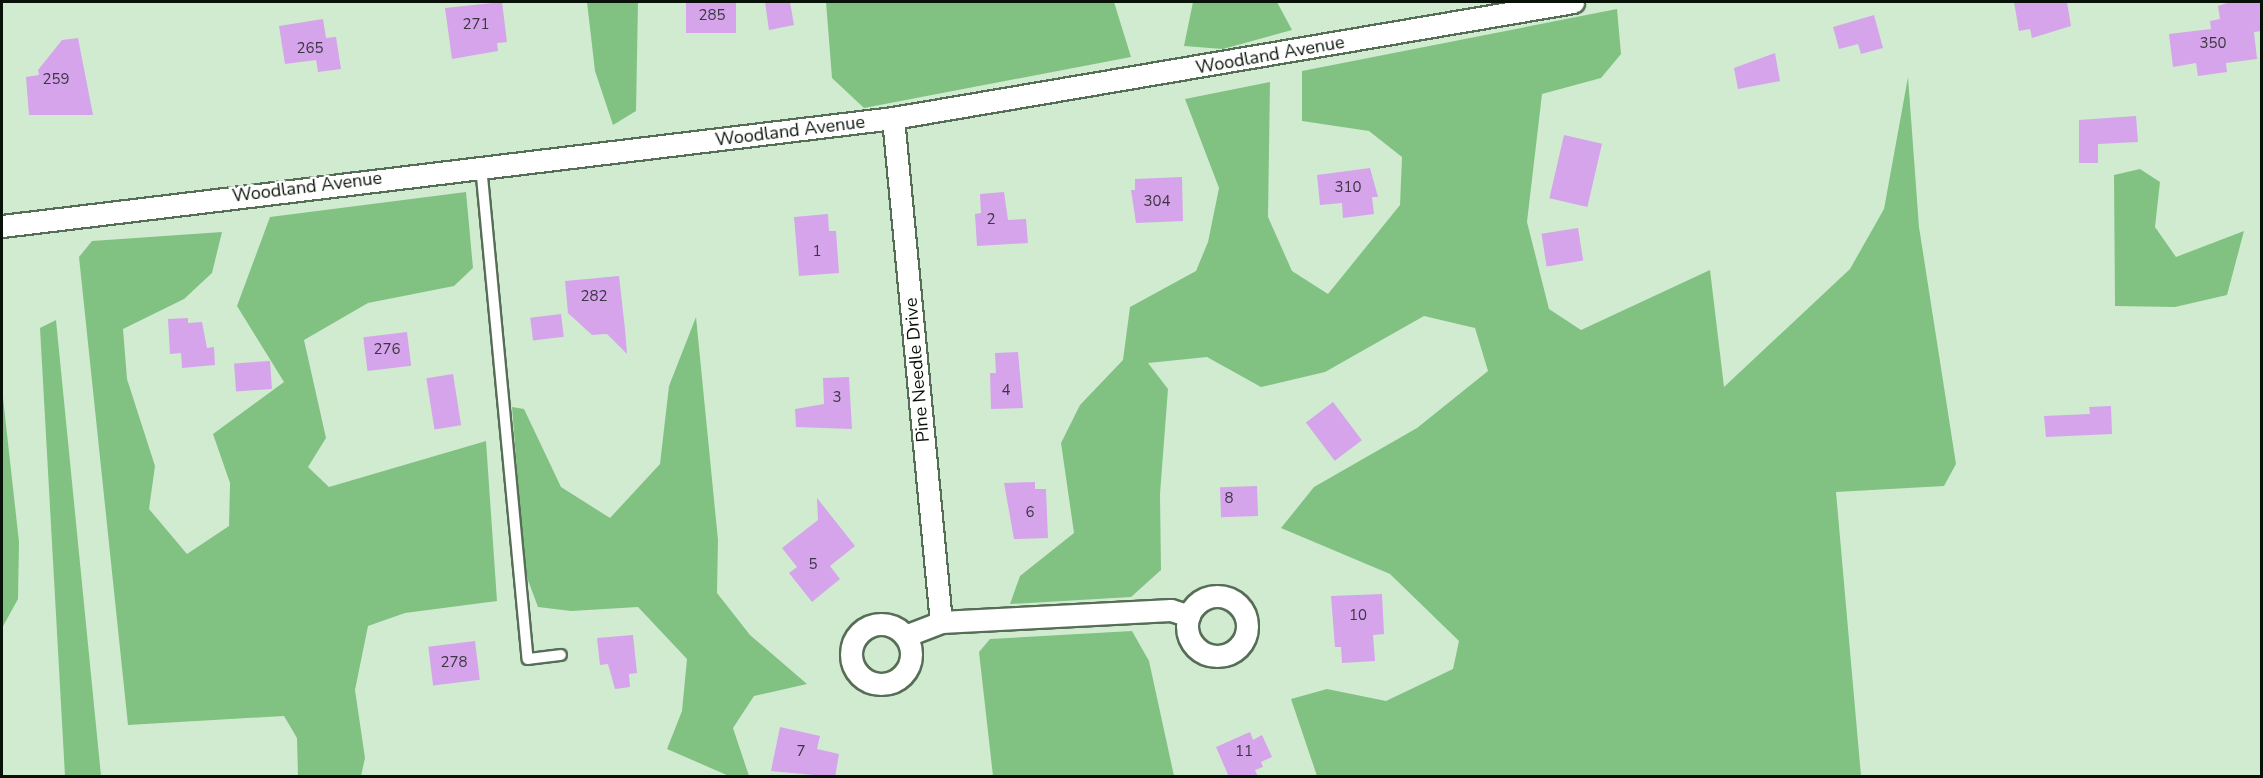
<!DOCTYPE html>
<html>
<head>
<meta charset="utf-8">
<style>
  body { margin:0 }
  #map { position:relative; width:2263px; height:778px; overflow:hidden; background:#d1ebd1; font-family:"Nunito Sans",sans-serif }
  div>[style] { position:absolute }
  .forest>* { inset:0; background:#81c283 }
  .building>* { inset:0; background:#d5a4eb; transform-origin:0 0 }
  .roads { filter:drop-shadow(2px 0 #566d56) drop-shadow(-2px 0 #566d56) drop-shadow(0 2px #566d56) drop-shadow(0 -2px #566d56) }
  .service>* { height:10px; margin:-5px; padding:0 5px; transform-origin:5px; border-radius:5px; background:#fff }
  .minor>* { height:21px; margin:-10.5px; padding:0 10.5px; transform-origin:10.5px; border-radius:10.5px; background:#fff }
  .minor>.ring { margin:-10.5px; padding:0; box-sizing:content-box; background:none; border:21px solid #fff; border-radius:50% }
  span { translate:-50% -50%; white-space:nowrap; text-align:center; line-height:1.15; -webkit-text-stroke:5px #fff; paint-order:stroke }
  .number-label { font-size:15px; color:#3c3642 }
  .number-label span { -webkit-text-stroke-width:0 }
  .street-label { font-size:18px; color:#091209 }
  .frame { position:absolute; inset:0; border:3px solid #091209; pointer-events:none }
</style>
</head>
<body>
<div id="map">
  <div class="forest">
    <i style="clip-path:polygon(587px 2px,638px 2px,636px 111px,613px 125px,595px 71px)"></i>
    <i style="clip-path:polygon(826px 2px,1114px 2px,1131px 57px,864px 108px,832px 78px)"></i>
    <i style="clip-path:polygon(1193px 2px,1277px 2px,1292px 30px,1223px 49px,1184px 46px)"></i>
    <i style="clip-path:polygon(1617px 9px,1621px 54px,1601px 78px,1542px 94px,1527px 222px,1549px 309px,1581px 330px,1710px 270px,1724px 387px,1850px 269px,1884px 209px,1908px 77px,1919px 227px,1956px 464px,1944px 486px,1836px 492px,1861px 776px,1317px 776px,1291px 699px,1327px 689px,1386px 701px,1453px 669px,1459px 641px,1390px 574px,1281px 528px,1314px 487px,1417px 428px,1488px 371px,1475px 328px,1424px 316px,1325px 372px,1261px 387px,1207px 357px,1148px 363px,1168px 389px,1160px 494px,1161px 570px,1131px 597px,1010px 604px,1020px 576px,1074px 533px,1061px 443px,1080px 405px,1123px 360px,1130px 307px,1196px 271px,1208px 242px,1219px 188px,1185px 99px,1270px 82px,1268px 217px,1292px 271px,1328px 294px,1400px 205px,1402px 157px,1369px 131px,1302px 121px,1302px 71px)"></i>
    <i style="clip-path:polygon(2140px 169px,2160px 182px,2155px 227px,2176px 257px,2244px 231px,2227px 295px,2175px 307px,2115px 306px,2114px 175px)"></i>
    <i style="clip-path:polygon(466px 192px,473px 268px,454px 286px,368px 303px,304px 340px,326px 438px,308px 467px,329px 487px,486px 441px,497px 601px,405px 613px,368px 626px,355px 690px,365px 758px,361px 776px,298px 776px,297px 738px,284px 716px,128px 725px,79px 257px,92px 241px,222px 232px,212px 273px,184px 299px,123px 329px,127px 379px,155px 466px,149px 509px,187px 554px,229px 526px,230px 483px,213px 434px,284px 382px,237px 306px,270px 217px)"></i>
    <i style="clip-path:polygon(696px 317px,718px 540px,717px 593px,750px 635px,807px 684px,754px 696px,733px 728px,749px 776px,729px 776px,667px 749px,682px 711px,687px 659px,638px 607px,571px 611px,538px 607px,525px 572px,512px 407px,524px 409px,561px 487px,610px 518px,660px 464px,669px 386px)"></i>
    <i style="clip-path:polygon(56px 320px,101px 776px,65px 776px,40px 328px)"></i>
    <i style="clip-path:polygon(2px 389px,19px 542px,18px 599px,2px 628px)"></i>
    <i style="clip-path:polygon(1132px 631px,1149px 661px,1174px 776px,993px 776px,979px 652px,990px 639px)"></i>
  </div>
  <div class="building">
    <i style="clip-path:polygon(502px 2px,507px 42px,497px 43px,498px 51px,452px 59px,445px 8px)"></i>
    <i style="left:686px;top:2px;width:50px;height:31px"></i>
    <i style="clip-path:polygon(765px 2px,790px 2px,794px 25px,769px 30px)"></i>
    <i style="clip-path:polygon(2014px 2px,2067px 2px,2071px 26px,2032px 38px,2030px 29px,2019px 31px)"></i>
    <i style="clip-path:polygon(2230px 2px,2262px 2px,2262px 31px,2254px 32px,2257px 59px,2226px 63px,2227px 72px,2198px 76px,2196px 63px,2173px 67px,2169px 34px,2211px 29px,2210px 21px,2220px 19px,2218px 6px)"></i>
    <i style="clip-path:polygon(1874px 15px,1883px 48px,1861px 54px,1858px 44px,1839px 49px,1833px 27px)"></i>
    <i style="clip-path:polygon(323px 19px,326px 38px,336px 37px,341px 69px,318px 72px,316px 60px,285px 64px,279px 26px)"></i>
    <i style="clip-path:polygon(78px 38px,93px 115px,29px 115px,26px 77px,39px 75px,38px 70px,62px 40px)"></i>
    <i style="clip-path:polygon(1775px 53px,1780px 81px,1738px 89px,1734px 68px)"></i>
    <i style="clip-path:polygon(2136px 116px,2138px 142px,2098px 144px,2098px 163px,2079px 163px,2079px 120px)"></i>
    <i style="left:1564px;top:135px;width:39px;height:65px;rotate:13deg"></i>
    <i style="clip-path:polygon(1370px 168px,1378px 197px,1372px 197px,1374px 214px,1343px 218px,1342px 203px,1320px 205px,1317px 175px)"></i>
    <i style="clip-path:polygon(1182px 177px,1183px 221px,1136px 223px,1131px 190px,1135px 190px,1135px 179px)"></i>
    <i style="clip-path:polygon(1004px 192px,1008px 220px,1026px 219px,1028px 243px,977px 246px,975px 214px,981px 213px,980px 194px)"></i>
    <i style="clip-path:polygon(828px 214px,829px 231px,836px 231px,839px 273px,799px 276px,794px 217px)"></i>
    <i style="left:1578px;top:228px;width:33px;height:37px;rotate:81deg"></i>
    <i style="clip-path:polygon(619px 276px,625px 329px,627px 354px,607px 334px,592px 335px,568px 313px,565px 281px)"></i>
    <i style="left:561px;top:314px;width:23px;height:31px;rotate:83deg"></i>
    <i style="clip-path:polygon(188px 318px,188px 323px,202px 322px,207px 348px,214px 347px,215px 365px,182px 368px,181px 353px,170px 354px,168px 319px)"></i>
    <i style="left:407px;top:332px;width:34px;height:44px;rotate:83deg"></i>
    <i style="clip-path:polygon(1018px 352px,1023px 408px,991px 409px,990px 373px,996px 373px,995px 353px)"></i>
    <i style="left:270px;top:361px;width:28px;height:36px;rotate:86deg"></i>
    <i style="left:453px;top:374px;width:52px;height:27px;rotate:81deg"></i>
    <i style="clip-path:polygon(849px 377px,852px 429px,796px 427px,795px 409px,824px 404px,823px 378px)"></i>
    <i style="left:1333px;top:402px;width:48px;height:34px;rotate:53deg"></i>
    <i style="clip-path:polygon(2111px 406px,2112px 434px,2046px 437px,2044px 416px,2090px 414px,2089px 407px)"></i>
    <i style="clip-path:polygon(1035px 482px,1035px 489px,1046px 489px,1048px 538px,1014px 539px,1004px 483px)"></i>
    <i style="left:1257px;top:486px;width:30px;height:37px;rotate:88deg"></i>
    <i style="clip-path:polygon(817px 498px,855px 546px,830px 566px,840px 579px,812px 602px,789px 573px,797px 567px,782px 548px,818px 520px)"></i>
    <i style="clip-path:polygon(1382px 594px,1384px 634px,1373px 635px,1375px 661px,1342px 663px,1341px 647px,1335px 647px,1331px 596px)"></i>
    <i style="clip-path:polygon(633px 635px,637px 673px,629px 674px,630px 687px,615px 689px,608px 664px,600px 665px,597px 638px)"></i>
    <i style="left:475px;top:641px;width:39px;height:47px;rotate:83deg"></i>
    <i style="clip-path:polygon(780px 727px,820px 736px,817px 749px,839px 754px,835px 777px,771px 771px)"></i>
    <i style="clip-path:polygon(1250px 732px,1253px 740px,1262px 735px,1272px 757px,1261px 762px,1263px 767px,1255px 770px,1258px 777px,1229px 777px,1216px 747px)"></i>
  </div>
  <div class="roads">
    <div class="service">
      <i style="left:481px;top:166px;width:495px;rotate:84.6deg"></i>
      <i style="left:528px;top:659px;width:33px;rotate:-7deg"></i>
    </div>
    <div class="minor">
      <i style="left:893px;top:118px;width:506px;rotate:84.56deg"></i>
      <i style="left:2px;top:226px;width:898px;rotate:-6.91deg"></i>
      <i style="left:893px;top:118px;width:690px;rotate:-9.68deg"></i>
      <i class="ring" style="left:1187px;top:596px;width:39px;height:39px"></i>
      <i class="ring" style="left:851px;top:624px;width:39px;height:39px"></i>
      <i style="left:905px;top:636px;width:39px;rotate:-21deg"></i>
      <i style="left:941px;top:622px;width:230px;rotate:-3deg"></i>
      <i style="left:1171px;top:610px;width:19px;rotate:18deg"></i>
    </div>
  </div>
  <div class="number-label">
    <span style="left:712px;top:16px">285</span>
    <span style="left:476px;top:25px">271</span>
    <span style="left:2213px;top:44px">350</span>
    <span style="left:310px;top:49px">265</span>
    <span style="left:56px;top:80px">259</span>
    <span style="left:1348px;top:188px">310</span>
    <span style="left:1157px;top:202px">304</span>
    <span style="left:991px;top:220px">2</span>
    <span style="left:817px;top:252px">1</span>
    <span style="left:594px;top:297px">282</span>
    <span style="left:387px;top:350px">276</span>
    <span style="left:1006px;top:391px">4</span>
    <span style="left:837px;top:398px">3</span>
    <span style="left:1229px;top:499px">8</span>
    <span style="left:1030px;top:513px">6</span>
    <span style="left:813px;top:565px">5</span>
    <span style="left:1358px;top:616px">10</span>
    <span style="left:454px;top:663px">278</span>
    <span style="left:801px;top:752px">7</span>
    <span style="left:1244px;top:752px">11</span>
  </div>
  <div class="street-label">
    <span style="left:1270px;top:55px;rotate:-10deg">Woodland Avenue</span>
    <span style="left:790px;top:131px;rotate:-7deg">Woodland Avenue</span>
    <span style="left:307px;top:187px;rotate:-7deg">Woodland Avenue</span>
    <span style="left:917px;top:370px;rotate:-95deg">Pine Needle Drive</span>
  </div>
  <div class="frame"></div>
</div>
</body>
</html>
